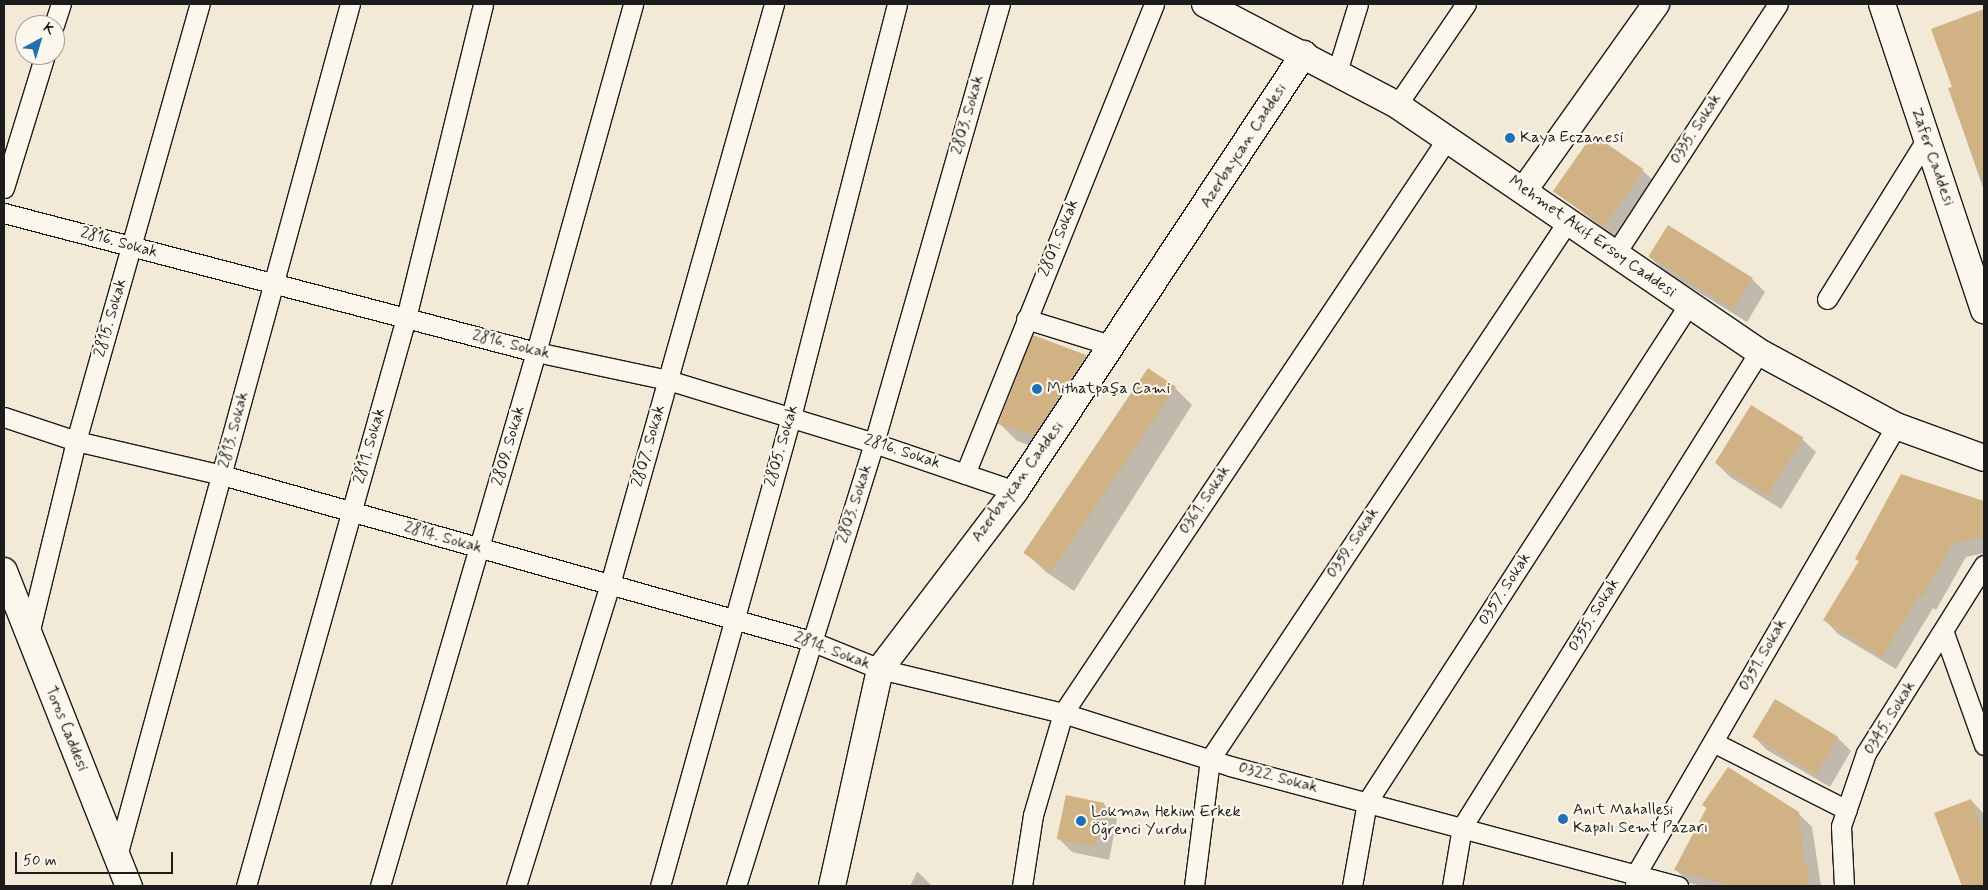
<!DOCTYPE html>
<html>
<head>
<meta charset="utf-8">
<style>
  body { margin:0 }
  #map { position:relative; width:1988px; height:890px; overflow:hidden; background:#f2e9d7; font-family:Mynerve,sans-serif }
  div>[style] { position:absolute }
  .shadow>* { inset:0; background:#0003 }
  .building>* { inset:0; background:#d0b285; transform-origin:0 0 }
  .roads { filter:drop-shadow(1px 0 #1c1c1c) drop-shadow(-1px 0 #1c1c1c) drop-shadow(0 1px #1c1c1c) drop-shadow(0 -1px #1c1c1c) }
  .street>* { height:19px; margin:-9.5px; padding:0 9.5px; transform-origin:9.5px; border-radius:9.5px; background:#fbf7ec }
  .secondary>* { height:26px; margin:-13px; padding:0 13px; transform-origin:13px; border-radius:13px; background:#fbf7ec }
  .dots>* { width:14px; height:14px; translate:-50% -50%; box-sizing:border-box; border:2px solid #fbf7ec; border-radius:50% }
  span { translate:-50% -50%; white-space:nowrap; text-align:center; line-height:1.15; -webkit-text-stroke:4.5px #fbf7ec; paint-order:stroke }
  .street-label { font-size:16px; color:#1c1c1c }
  .poi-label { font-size:16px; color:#1c1c1c }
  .left { translate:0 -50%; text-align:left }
  .frame { position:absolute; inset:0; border:5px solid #1c1c1c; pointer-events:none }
  .north { position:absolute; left:15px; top:15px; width:50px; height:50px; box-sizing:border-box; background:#fbf7ec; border:1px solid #a29f99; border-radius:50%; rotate:39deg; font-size:14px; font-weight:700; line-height:20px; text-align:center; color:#1c1c1c }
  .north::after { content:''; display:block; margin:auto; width:18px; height:22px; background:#1f6fb2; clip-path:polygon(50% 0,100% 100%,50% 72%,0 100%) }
  .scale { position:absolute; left:15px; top:852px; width:158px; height:22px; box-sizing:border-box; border:2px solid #1c1c1c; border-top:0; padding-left:6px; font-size:15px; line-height:18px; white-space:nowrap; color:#1c1c1c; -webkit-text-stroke:4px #fbf7ec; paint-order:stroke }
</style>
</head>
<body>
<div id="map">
  <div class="shadow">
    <i style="clip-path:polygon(1982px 11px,1984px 13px,1984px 191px,1949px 89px,1954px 87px)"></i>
    <i style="clip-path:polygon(1643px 171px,1657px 184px,1618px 240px,1555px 191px)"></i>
    <i style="clip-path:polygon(1650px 257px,1752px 279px,1765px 292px,1747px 322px,1664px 271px)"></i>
    <i style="clip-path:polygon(1034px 336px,1086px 356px,1103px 374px,1052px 452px,1017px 441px,999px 423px)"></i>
    <i style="clip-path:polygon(1175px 388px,1192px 405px,1074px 591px,1046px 572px,1029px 556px)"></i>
    <i style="clip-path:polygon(1802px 439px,1816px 452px,1781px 509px,1730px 477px,1716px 463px)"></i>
    <i style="clip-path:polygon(1901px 475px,1984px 503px,1984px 553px,1966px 557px,1936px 610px,1933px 608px,1896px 669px,1838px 634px,1825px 620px,1860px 562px,1856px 559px)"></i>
    <i style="clip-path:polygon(1776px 700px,1838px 738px,1851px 751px,1830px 787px,1767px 750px,1754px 737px)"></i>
    <i style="clip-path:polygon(1971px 800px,1984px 814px,1984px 886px,1964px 886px,1936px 814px)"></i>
    <i style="clip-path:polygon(1104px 804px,1117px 818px,1109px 860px,1072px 852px,1059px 839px)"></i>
    <i style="clip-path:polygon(1703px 805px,1798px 813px,1812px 827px,1821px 886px,1703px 886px,1689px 883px,1676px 870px,1707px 809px)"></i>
    <i style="clip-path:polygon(917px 872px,919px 873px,932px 886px,910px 886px)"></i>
  </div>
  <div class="building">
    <i style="clip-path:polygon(1984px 9px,1984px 182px,1982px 182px,1948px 88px,1952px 87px,1931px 29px)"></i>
    <i style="left:1593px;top:134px;width:62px;height:70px;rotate:35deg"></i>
    <i style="left:1668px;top:225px;width:100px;height:37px;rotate:32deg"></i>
    <i style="clip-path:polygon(1033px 335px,1086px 355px,1034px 435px,998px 424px)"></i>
    <i style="left:1148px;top:368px;width:34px;height:223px;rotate:34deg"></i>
    <i style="left:1751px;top:405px;width:62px;height:68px;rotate:32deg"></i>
    <i style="clip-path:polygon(1901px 474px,1984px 501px,1984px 537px,1952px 544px,1922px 597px,1919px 595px,1882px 657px,1823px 620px,1859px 561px,1855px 559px)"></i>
    <i style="left:1775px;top:699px;width:74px;height:44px;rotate:31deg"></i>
    <i style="clip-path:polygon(1728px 767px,1799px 812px,1804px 863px,1808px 864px,1808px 886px,1731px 886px,1674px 870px,1707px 807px,1702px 805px)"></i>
    <i style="left:1066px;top:795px;width:39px;height:45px;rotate:12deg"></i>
    <i style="clip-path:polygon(1971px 799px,1984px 833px,1984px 886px,1962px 886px,1934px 813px)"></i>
  </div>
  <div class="roads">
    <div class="street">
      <i style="left:54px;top:25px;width:22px;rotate:-72deg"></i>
      <i style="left:1336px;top:75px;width:74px;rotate:-72.8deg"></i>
      <i style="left:1397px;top:105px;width:122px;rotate:-55.7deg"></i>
      <i style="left:4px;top:188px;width:139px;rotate:-72.9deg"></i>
      <i style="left:4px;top:213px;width:550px;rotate:14.64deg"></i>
      <i style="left:536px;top:352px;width:135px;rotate:12deg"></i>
      <i style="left:668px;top:380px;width:215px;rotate:17deg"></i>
      <i style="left:874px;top:443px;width:149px;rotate:18.8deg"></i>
      <i style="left:1615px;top:254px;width:298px;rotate:-56.9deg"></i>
      <i style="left:1827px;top:299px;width:187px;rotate:-58.1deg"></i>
      <i style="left:1026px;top:319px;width:91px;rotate:17.2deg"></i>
      <i style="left:4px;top:417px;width:76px;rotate:18.4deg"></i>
      <i style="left:76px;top:441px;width:150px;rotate:13.1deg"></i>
      <i style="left:222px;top:475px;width:612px;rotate:15.74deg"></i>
      <i style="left:811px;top:641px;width:74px;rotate:22.1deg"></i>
      <i style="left:880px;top:669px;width:188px;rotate:13.5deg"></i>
      <i style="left:1063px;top:713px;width:175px;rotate:17.6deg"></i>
      <i style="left:1230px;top:766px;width:464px;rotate:15deg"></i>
      <i style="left:965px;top:474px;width:507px;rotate:-68.09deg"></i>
      <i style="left:1944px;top:633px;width:119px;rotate:70.3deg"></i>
      <i style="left:29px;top:634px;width:199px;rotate:-76.3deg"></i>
      <i style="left:76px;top:441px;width:454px;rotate:-74.2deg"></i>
      <i style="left:1713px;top:742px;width:150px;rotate:26.9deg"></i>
      <i style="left:117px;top:856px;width:883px;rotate:-74.71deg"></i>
      <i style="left:1635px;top:885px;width:11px;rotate:-85deg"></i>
      <i style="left:1636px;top:874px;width:518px;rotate:-59.87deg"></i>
      <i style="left:246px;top:886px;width:590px;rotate:-74.27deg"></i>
      <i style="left:406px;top:318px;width:323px;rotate:-76.2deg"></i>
      <i style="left:380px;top:886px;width:556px;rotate:-73.72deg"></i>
      <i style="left:536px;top:352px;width:361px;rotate:-74.4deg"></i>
      <i style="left:516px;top:886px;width:316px;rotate:-72.7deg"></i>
      <i style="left:610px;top:584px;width:603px;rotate:-74.21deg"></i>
      <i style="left:660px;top:886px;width:487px;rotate:-74.4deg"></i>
      <i style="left:791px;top:417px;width:426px;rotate:-75.6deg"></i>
      <i style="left:736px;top:886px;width:464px;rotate:-72.7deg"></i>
      <i style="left:874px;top:443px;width:457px;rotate:-74deg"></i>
      <i style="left:1022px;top:886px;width:72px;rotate:-81.2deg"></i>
      <i style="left:1033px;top:815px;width:106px;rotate:-73.6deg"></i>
      <i style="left:1063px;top:713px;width:691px;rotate:-56.22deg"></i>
      <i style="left:1194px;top:886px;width:128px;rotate:-82.8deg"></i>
      <i style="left:1210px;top:759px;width:646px;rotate:-56.36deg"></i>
      <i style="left:1352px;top:886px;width:85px;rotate:-79.9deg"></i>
      <i style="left:1367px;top:802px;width:593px;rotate:-57.11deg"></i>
      <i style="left:1452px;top:886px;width:60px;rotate:-80.4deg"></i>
      <i style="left:1462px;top:827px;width:560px;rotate:-57.98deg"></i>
      <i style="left:1844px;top:886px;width:60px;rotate:-92.9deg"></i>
      <i style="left:1841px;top:826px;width:77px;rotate:-71.1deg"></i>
      <i style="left:1866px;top:753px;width:222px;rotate:-57.9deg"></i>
    </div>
    <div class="secondary">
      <i style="left:1205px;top:4px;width:217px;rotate:27.7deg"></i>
      <i style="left:1397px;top:105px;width:438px;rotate:34.3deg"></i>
      <i style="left:1759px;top:352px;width:156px;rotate:28.4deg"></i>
      <i style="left:1896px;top:426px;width:94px;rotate:20deg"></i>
      <i style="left:1882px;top:4px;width:323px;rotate:71.6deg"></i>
      <i style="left:1524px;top:190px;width:228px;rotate:-54.6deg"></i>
      <i style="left:4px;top:571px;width:339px;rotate:68.4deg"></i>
      <i style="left:832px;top:886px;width:222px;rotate:-77.5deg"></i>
      <i style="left:880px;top:669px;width:223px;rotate:-52.8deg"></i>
      <i style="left:1015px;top:491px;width:524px;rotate:-56.52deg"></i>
    </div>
  </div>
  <div class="dots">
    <i style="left:1510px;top:138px;background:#1f6fb2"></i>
    <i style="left:1037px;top:389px;background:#1f6fb2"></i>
    <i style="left:1563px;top:819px;background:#1f6fb2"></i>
    <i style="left:1081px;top:821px;background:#1f6fb2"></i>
  </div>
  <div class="street-label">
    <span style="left:968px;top:115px;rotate:-74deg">2803. Sokak</span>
    <span style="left:1696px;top:129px;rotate:-57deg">0335. Sokak</span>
    <span style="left:1244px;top:146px;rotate:-57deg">Azerbaycan Caddesi</span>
    <span style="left:1932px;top:157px;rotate:71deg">Zafer Caddesi</span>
    <span style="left:1592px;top:237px;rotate:35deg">Mehmet Akif Ersoy Caddesi</span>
    <span style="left:1059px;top:238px;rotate:-68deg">2801. Sokak</span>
    <span style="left:119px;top:243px;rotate:15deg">2816. Sokak</span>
    <span style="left:111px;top:318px;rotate:-74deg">2815. Sokak</span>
    <span style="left:511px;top:345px;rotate:14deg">2816. Sokak</span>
    <span style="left:234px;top:430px;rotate:-75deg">2813. Sokak</span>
    <span style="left:370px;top:446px;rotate:-74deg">2811. Sokak</span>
    <span style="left:509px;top:446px;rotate:-74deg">2809. Sokak</span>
    <span style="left:649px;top:446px;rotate:-74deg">2807. Sokak</span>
    <span style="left:782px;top:446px;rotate:-74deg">2805. Sokak</span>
    <span style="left:902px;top:452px;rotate:18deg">2816. Sokak</span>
    <span style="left:1018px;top:482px;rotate:-54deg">Azerbaycan Caddesi</span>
    <span style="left:1205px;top:500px;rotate:-56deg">0361. Sokak</span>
    <span style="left:855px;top:504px;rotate:-72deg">2803. Sokak</span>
    <span style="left:443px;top:538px;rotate:16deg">2814. Sokak</span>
    <span style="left:1353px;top:543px;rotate:-56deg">0359. Sokak</span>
    <span style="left:1505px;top:589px;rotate:-57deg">0357. Sokak</span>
    <span style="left:1594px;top:615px;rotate:-58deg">0355. Sokak</span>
    <span style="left:832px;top:651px;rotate:21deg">2814. Sokak</span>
    <span style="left:1763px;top:655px;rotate:-60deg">0351. Sokak</span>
    <span style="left:1890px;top:718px;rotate:-58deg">0345. Sokak</span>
    <span style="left:66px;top:729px;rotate:68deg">Toros Caddesi</span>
    <span style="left:1278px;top:778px;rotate:15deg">0322. Sokak</span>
  </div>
  <div class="poi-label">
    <span class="left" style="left:1520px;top:138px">Kaya Eczanesi</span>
    <span class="left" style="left:1047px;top:389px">Mithatpaşa Cami</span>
    <span class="left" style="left:1573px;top:819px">Anıt Mahallesi<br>Kapalı Semt Pazarı</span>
    <span class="left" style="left:1091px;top:821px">Lokman Hekim Erkek<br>Öğrenci Yurdu</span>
  </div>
  <div class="frame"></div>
  <div class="north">K</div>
  <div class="scale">50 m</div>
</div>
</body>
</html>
